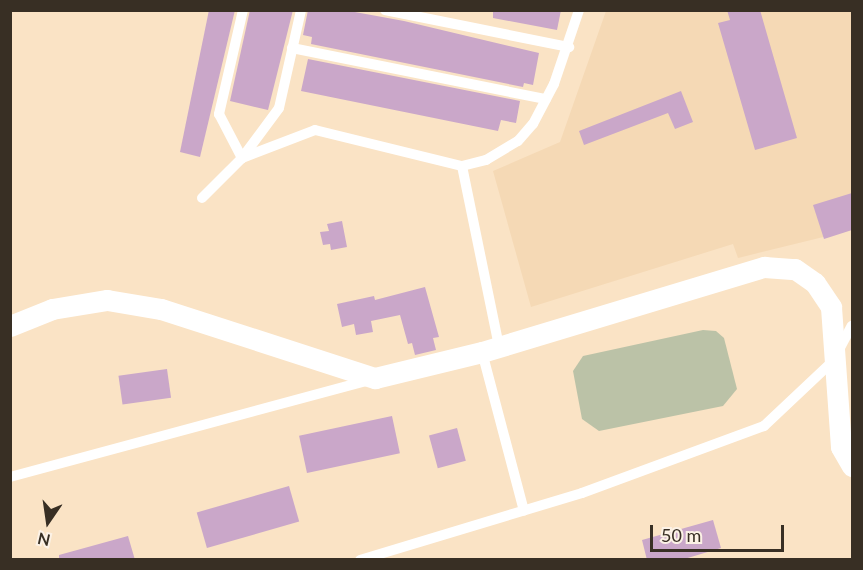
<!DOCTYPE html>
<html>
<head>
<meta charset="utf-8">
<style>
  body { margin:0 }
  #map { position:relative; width:863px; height:570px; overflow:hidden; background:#fae3c5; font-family:Lato,sans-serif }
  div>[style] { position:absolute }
  .built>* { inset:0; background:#f5d9b5 }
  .green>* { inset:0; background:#bbc2a7 }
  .building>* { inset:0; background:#caa7c9; transform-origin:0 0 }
  .service>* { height:10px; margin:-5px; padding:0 5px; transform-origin:5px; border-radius:5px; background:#fff }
  .minor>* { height:21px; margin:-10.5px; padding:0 10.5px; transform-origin:10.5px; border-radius:10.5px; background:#fff }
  span { translate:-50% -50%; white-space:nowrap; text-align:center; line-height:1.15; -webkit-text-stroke:6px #fcf2e6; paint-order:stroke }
  .frame { position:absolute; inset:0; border:12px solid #382f24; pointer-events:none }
  .north { position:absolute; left:18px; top:492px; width:60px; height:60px; -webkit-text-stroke:4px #fcf2e6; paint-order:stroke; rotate:193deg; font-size:16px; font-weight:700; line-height:24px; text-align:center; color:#382f24 }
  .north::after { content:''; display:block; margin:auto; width:21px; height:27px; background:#382f24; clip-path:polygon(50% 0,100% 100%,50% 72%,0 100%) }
  .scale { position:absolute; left:650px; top:525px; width:134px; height:27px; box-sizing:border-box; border:3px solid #382f24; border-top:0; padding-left:8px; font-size:18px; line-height:21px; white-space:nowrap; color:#382f24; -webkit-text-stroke:4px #fcf2e6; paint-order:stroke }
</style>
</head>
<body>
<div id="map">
  <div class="built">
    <i style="clip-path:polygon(606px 11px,852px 11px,852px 230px,738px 258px,733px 244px,531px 307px,493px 171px,560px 142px)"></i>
  </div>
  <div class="green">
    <i style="clip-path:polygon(703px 330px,716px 331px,724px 338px,737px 389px,723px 406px,599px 431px,582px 419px,573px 371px,583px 356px)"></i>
  </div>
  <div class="building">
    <i style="clip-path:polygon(209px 10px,235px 10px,200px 157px,180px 152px)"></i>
    <i style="clip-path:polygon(250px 10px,293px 10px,268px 110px,230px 101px)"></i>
    <i style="clip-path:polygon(308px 10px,344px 10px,404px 21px,539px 53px,533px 85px,524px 83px,523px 87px,311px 44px,312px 37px,303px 35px)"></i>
    <i style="clip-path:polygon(493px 10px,561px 10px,557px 30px,493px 18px)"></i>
    <i style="clip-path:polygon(727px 10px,760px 10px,797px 138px,755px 150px,718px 23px,730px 20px)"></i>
    <i style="clip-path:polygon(308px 59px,520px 101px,516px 123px,501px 120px,498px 131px,301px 91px)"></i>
    <i style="clip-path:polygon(681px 91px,693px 122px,675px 129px,668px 113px,584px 145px,579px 131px)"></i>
    <i style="clip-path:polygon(852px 193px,852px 230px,824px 239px,813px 205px)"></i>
    <i style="clip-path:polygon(342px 221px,347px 247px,331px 250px,330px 244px,323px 245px,320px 232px,329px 231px,327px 224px)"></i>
    <i style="clip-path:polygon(425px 287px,439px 337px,433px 338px,436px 350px,415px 355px,412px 343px,408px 344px,400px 315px,371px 321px,373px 332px,356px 335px,354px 324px,342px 327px,337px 304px,374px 296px,375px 300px)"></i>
    <i style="left:167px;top:369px;width:29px;height:49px;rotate:82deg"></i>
    <i style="left:392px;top:416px;width:38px;height:95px;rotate:78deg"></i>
    <i style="left:457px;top:428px;width:34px;height:29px;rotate:75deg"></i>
    <i style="left:289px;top:486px;width:37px;height:96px;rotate:74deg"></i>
    <i style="clip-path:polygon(713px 520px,721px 548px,681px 560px,647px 560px,642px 540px)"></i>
    <i style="clip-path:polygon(128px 536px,135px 560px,59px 560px,59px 555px)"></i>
  </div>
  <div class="service">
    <i style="left:243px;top:10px;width:107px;rotate:103deg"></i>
    <i style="left:219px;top:114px;width:50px;rotate:62.4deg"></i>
    <i style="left:242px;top:158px;width:62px;rotate:-53.5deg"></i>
    <i style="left:279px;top:108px;width:100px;rotate:-77.3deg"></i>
    <i style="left:385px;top:10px;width:188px;rotate:11.4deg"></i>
    <i style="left:292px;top:48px;width:259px;rotate:11.4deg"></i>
    <i style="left:462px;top:166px;width:184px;rotate:78.4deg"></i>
    <i style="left:202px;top:198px;width:57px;rotate:-45deg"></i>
    <i style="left:242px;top:158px;width:78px;rotate:-21deg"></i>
    <i style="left:315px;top:130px;width:151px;rotate:13.8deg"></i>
    <i style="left:462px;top:166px;width:25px;rotate:-14deg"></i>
    <i style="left:486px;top:160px;width:37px;rotate:-31deg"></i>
    <i style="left:518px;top:141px;width:23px;rotate:-49deg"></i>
    <i style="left:533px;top:124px;width:45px;rotate:-62.3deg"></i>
    <i style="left:554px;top:84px;width:78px;rotate:-71.3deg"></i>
    <i style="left:482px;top:352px;width:164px;rotate:75.2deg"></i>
    <i style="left:10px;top:477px;width:372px;rotate:-15.1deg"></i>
    <i style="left:360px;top:560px;width:232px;rotate:-16.8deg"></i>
    <i style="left:582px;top:493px;width:194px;rotate:-20.2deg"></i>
    <i style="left:764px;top:426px;width:95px;rotate:-43.3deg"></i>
    <i style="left:833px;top:361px;width:40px;rotate:-62deg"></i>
  </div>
  <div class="minor">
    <i style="left:10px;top:326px;width:45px;rotate:-22deg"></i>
    <i style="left:52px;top:309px;width:56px;rotate:-9.3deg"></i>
    <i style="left:107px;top:300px;width:55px;rotate:9.5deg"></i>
    <i style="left:161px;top:309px;width:225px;rotate:17.9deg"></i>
    <i style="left:375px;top:378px;width:110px;rotate:-13.7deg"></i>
    <i style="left:482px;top:352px;width:295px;rotate:-16.8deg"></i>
    <i style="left:764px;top:267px;width:31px;rotate:4deg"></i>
    <i style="left:795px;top:269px;width:24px;rotate:35deg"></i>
    <i style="left:815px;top:283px;width:29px;rotate:56deg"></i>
    <i style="left:831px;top:307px;width:140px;rotate:85.9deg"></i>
    <i style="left:841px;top:447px;width:22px;rotate:60deg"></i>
  </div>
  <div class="frame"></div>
  <div class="north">N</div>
  <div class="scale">50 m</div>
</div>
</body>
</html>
